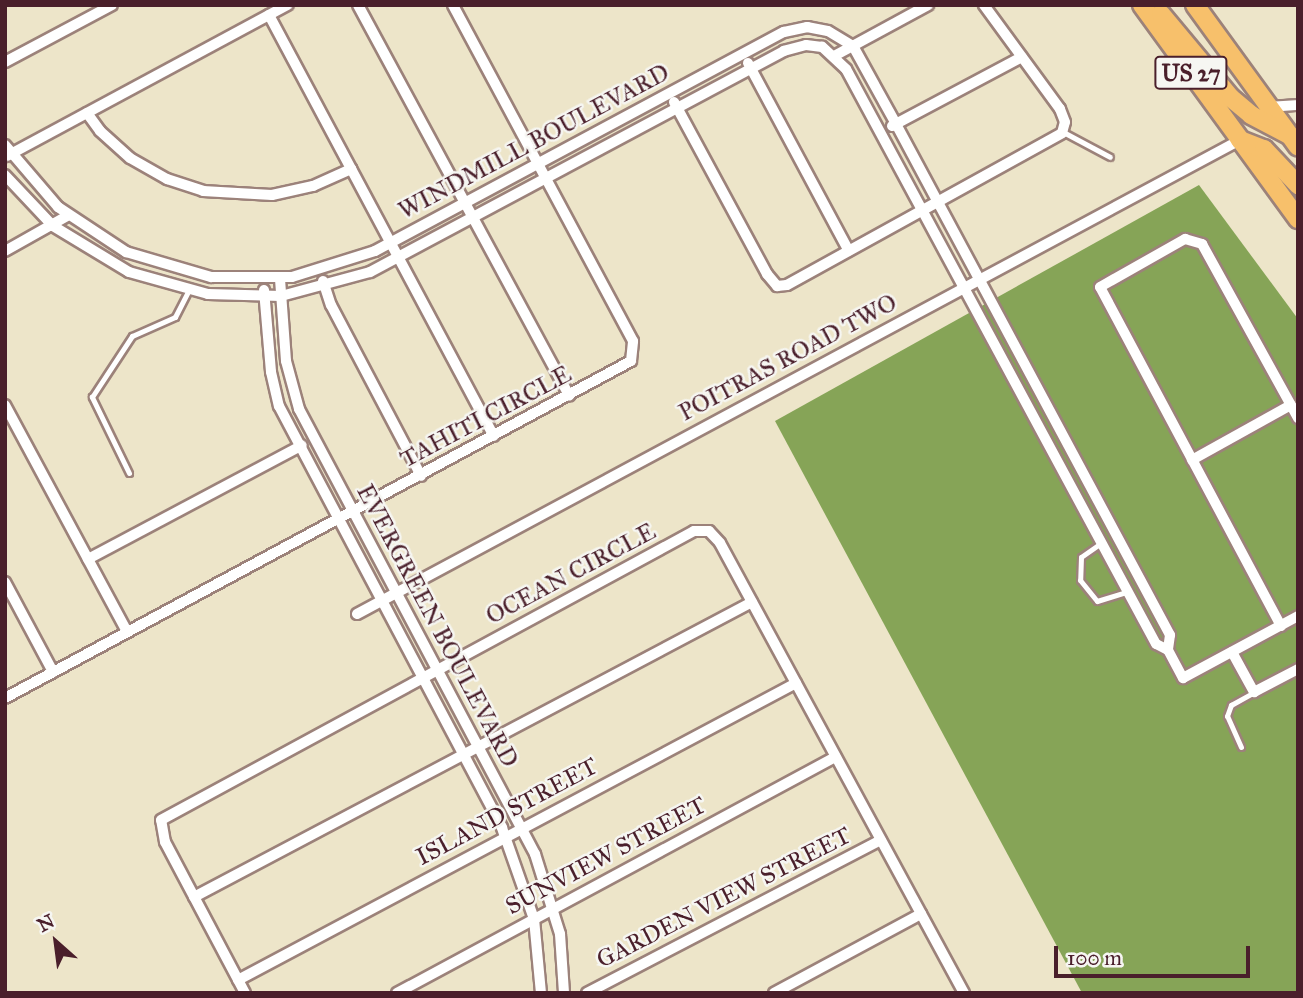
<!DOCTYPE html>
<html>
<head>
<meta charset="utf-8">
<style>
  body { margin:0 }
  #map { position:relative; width:1303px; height:998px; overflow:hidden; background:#ede5c9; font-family:"IM FELL Great Primer",serif }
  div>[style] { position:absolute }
  .forest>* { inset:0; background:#86a457 }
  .roads { filter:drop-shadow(2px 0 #9c827a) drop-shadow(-2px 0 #9c827a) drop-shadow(0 2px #9c827a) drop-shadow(0 -2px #9c827a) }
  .service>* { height:5px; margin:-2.5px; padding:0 2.5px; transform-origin:2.5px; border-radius:2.5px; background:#fff }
  .minor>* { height:10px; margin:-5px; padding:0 5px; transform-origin:5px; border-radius:5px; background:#fff }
  .trunk>* { height:18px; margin:-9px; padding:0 9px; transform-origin:9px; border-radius:9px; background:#f7c06b }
  span { translate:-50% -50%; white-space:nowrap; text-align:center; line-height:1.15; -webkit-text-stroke:5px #f6f6f2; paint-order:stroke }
  .shield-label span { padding:2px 5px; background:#f6f6f2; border:2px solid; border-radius:5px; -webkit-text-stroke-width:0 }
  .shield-label { font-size:23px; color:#4a1f2b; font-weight:700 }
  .street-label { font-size:24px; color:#4a1f2b }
  .frame { position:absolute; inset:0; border:7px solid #4a1f2b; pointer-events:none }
  .north { position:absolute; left:21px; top:907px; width:70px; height:70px; -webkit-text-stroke:5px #f6f6f2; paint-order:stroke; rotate:332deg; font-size:19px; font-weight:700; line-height:28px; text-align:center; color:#4a1f2b }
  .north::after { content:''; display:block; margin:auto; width:24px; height:32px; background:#4a1f2b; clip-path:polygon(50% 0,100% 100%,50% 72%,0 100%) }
  .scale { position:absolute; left:1054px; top:946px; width:196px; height:32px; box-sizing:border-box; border:4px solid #4a1f2b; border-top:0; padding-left:9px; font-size:21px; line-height:24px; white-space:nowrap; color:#4a1f2b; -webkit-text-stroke:5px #f6f6f2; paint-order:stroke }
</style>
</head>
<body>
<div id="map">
  <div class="forest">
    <i style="clip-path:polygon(1199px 185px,1298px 319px,1298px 993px,1082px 993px,775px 421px)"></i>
  </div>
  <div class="roads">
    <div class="service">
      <i style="left:1063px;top:132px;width:53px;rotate:28deg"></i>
      <i style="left:129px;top:473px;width:85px;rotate:-116deg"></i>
      <i style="left:92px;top:397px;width:73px;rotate:-56.7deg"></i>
      <i style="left:132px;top:336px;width:47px;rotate:-23.8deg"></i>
      <i style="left:175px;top:317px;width:30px;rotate:-63deg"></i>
      <i style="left:1101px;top:543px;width:24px;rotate:145deg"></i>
      <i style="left:1081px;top:557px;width:23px;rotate:92deg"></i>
      <i style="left:1080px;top:580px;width:27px;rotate:51deg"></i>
      <i style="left:1097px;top:601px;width:31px;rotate:-17deg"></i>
      <i style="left:1241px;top:747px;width:34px;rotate:-114deg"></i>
      <i style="left:1227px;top:716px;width:12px;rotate:-70deg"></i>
      <i style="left:1231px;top:705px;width:26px;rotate:-29deg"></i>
    </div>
    <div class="minor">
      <i style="left:358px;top:5px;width:444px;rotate:61.6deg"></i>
      <i style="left:269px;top:15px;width:477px;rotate:61.9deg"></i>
      <i style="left:836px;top:55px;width:105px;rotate:-28.5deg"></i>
      <i style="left:5px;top:62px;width:121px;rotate:-28deg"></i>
      <i style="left:748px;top:63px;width:213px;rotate:61.8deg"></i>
      <i style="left:674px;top:102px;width:196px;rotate:61.6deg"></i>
      <i style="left:767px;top:274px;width:16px;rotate:50deg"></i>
      <i style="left:777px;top:286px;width:10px;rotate:-6deg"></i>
      <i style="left:787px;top:285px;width:314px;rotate:-28.9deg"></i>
      <i style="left:1062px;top:133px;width:11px;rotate:-75deg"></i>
      <i style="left:1065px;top:122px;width:14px;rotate:-111deg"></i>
      <i style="left:1060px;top:109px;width:129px;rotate:-126.2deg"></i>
      <i style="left:1269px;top:107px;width:29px;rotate:-4deg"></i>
      <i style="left:87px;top:113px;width:22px;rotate:54deg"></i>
      <i style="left:100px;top:131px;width:40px;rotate:42deg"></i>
      <i style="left:130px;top:158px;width:43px;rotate:29.6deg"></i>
      <i style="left:167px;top:179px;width:38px;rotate:18deg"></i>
      <i style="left:203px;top:191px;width:69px;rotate:3.3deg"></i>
      <i style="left:272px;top:195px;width:42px;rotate:-12.4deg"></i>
      <i style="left:313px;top:186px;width:42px;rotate:-24.1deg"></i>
      <i style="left:892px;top:126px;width:147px;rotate:-28deg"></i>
      <i style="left:5px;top:145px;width:82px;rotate:49.5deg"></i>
      <i style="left:58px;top:207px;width:82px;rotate:33.5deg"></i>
      <i style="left:126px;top:252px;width:89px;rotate:16.4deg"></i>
      <i style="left:211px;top:277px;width:81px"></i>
      <i style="left:292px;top:277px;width:87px;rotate:-17.4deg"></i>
      <i style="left:375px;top:251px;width:464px;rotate:-28.2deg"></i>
      <i style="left:784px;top:32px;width:24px;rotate:-12deg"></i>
      <i style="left:807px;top:27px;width:21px;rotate:11deg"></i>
      <i style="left:828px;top:31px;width:29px;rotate:31deg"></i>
      <i style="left:853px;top:46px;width:89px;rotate:61.1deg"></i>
      <i style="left:896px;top:124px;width:580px;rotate:61.8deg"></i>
      <i style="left:1170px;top:635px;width:15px;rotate:98deg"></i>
      <i style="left:1168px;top:650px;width:13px;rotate:-153deg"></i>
      <i style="left:1156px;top:644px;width:653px;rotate:-118.33deg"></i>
      <i style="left:846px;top:69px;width:33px;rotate:-137deg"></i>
      <i style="left:822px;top:47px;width:16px;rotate:-173deg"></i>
      <i style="left:806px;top:45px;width:23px;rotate:165deg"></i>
      <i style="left:784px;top:51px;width:469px;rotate:151.9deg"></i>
      <i style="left:370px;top:272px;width:92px;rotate:164.9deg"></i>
      <i style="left:281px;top:296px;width:73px;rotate:-178.4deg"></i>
      <i style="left:208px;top:294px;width:82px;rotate:-164.4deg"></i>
      <i style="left:129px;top:272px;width:89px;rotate:-148.8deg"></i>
      <i style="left:53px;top:226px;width:70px;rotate:-133.3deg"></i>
      <i style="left:7px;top:156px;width:319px;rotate:-28.3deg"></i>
      <i style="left:5px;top:251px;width:71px;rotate:-29.4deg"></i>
      <i style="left:280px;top:279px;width:82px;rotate:85.8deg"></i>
      <i style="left:286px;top:361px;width:50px;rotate:74.8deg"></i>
      <i style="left:299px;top:409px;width:504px;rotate:62.06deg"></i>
      <i style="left:535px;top:854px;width:84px;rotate:72.6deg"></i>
      <i style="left:560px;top:934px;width:59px;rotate:86.1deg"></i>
      <i style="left:323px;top:281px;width:25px;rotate:72deg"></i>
      <i style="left:331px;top:305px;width:193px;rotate:62.2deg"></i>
      <i style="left:264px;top:290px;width:82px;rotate:85.1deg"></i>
      <i style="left:271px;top:372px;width:35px;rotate:77deg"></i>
      <i style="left:279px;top:406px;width:477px;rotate:62.1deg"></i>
      <i style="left:502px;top:828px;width:96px;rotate:70.6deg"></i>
      <i style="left:534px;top:919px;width:74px;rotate:84.6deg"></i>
      <i style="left:5px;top:405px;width:258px;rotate:61.7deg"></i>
      <i style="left:1192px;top:460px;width:113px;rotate:-29.1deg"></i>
      <i style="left:88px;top:559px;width:242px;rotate:-28deg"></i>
      <i style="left:5px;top:582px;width:102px;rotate:61.9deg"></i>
      <i style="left:357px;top:614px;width:1002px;rotate:-28.23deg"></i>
      <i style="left:1281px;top:626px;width:384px;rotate:-118.1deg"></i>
      <i style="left:1100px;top:287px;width:98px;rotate:-29.5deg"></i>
      <i style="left:1185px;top:239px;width:18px;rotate:16deg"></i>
      <i style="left:1202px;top:244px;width:199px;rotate:61.1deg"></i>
      <i style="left:1168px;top:650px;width:32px;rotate:62deg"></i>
      <i style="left:1183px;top:678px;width:131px;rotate:-28.3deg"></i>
      <i style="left:1232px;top:652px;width:46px;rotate:61.2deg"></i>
      <i style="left:1254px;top:692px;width:50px;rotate:-27.6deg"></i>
      <i style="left:5px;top:698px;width:711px;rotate:-28.3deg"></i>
      <i style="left:631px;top:361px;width:20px;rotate:-84deg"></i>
      <i style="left:633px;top:341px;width:381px;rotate:-118.2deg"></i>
      <i style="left:194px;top:897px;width:631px;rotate:-27.86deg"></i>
      <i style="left:238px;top:980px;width:632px;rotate:-28.02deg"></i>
      <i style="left:245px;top:993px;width:171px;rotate:-117.9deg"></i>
      <i style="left:165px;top:842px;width:22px;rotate:-100deg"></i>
      <i style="left:161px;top:820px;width:606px;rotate:-28.47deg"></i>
      <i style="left:694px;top:531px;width:15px"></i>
      <i style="left:709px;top:531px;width:16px;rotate:47deg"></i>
      <i style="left:720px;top:543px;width:512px;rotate:61.53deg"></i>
      <i style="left:397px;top:993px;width:498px;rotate:-28.3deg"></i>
      <i style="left:587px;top:993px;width:331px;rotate:-27.5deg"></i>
      <i style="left:774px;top:993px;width:167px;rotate:-28.3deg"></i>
    </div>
    <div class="trunk">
      <i style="left:1142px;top:5px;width:265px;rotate:53.9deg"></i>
      <i style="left:1195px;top:5px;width:175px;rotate:54deg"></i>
      <i style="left:1161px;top:14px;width:109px;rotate:50.2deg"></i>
      <i style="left:1231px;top:98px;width:26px;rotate:40deg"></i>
      <i style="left:1251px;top:115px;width:43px;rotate:27.8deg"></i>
      <i style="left:1240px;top:140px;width:26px;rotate:21deg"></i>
      <i style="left:1264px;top:149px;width:50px;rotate:46.6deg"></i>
    </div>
  </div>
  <div class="shield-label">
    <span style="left:1191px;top:73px">US 27</span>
  </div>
  <div class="street-label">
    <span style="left:534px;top:142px;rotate:-28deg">WINDMILL BOULEVARD</span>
    <span style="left:788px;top:358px;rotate:-28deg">POITRAS ROAD TWO</span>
    <span style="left:486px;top:417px;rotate:-28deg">TAHITI CIRCLE</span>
    <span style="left:571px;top:574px;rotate:-28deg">OCEAN CIRCLE</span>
    <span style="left:437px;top:626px;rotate:62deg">EVERGREEN BOULEVARD</span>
    <span style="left:507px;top:812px;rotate:-28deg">ISLAND STREET</span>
    <span style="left:606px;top:856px;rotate:-28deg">SUNVIEW STREET</span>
    <span style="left:724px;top:898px;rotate:-27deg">GARDEN VIEW STREET</span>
  </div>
  <div class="frame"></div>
  <div class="north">N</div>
  <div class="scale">100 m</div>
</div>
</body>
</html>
